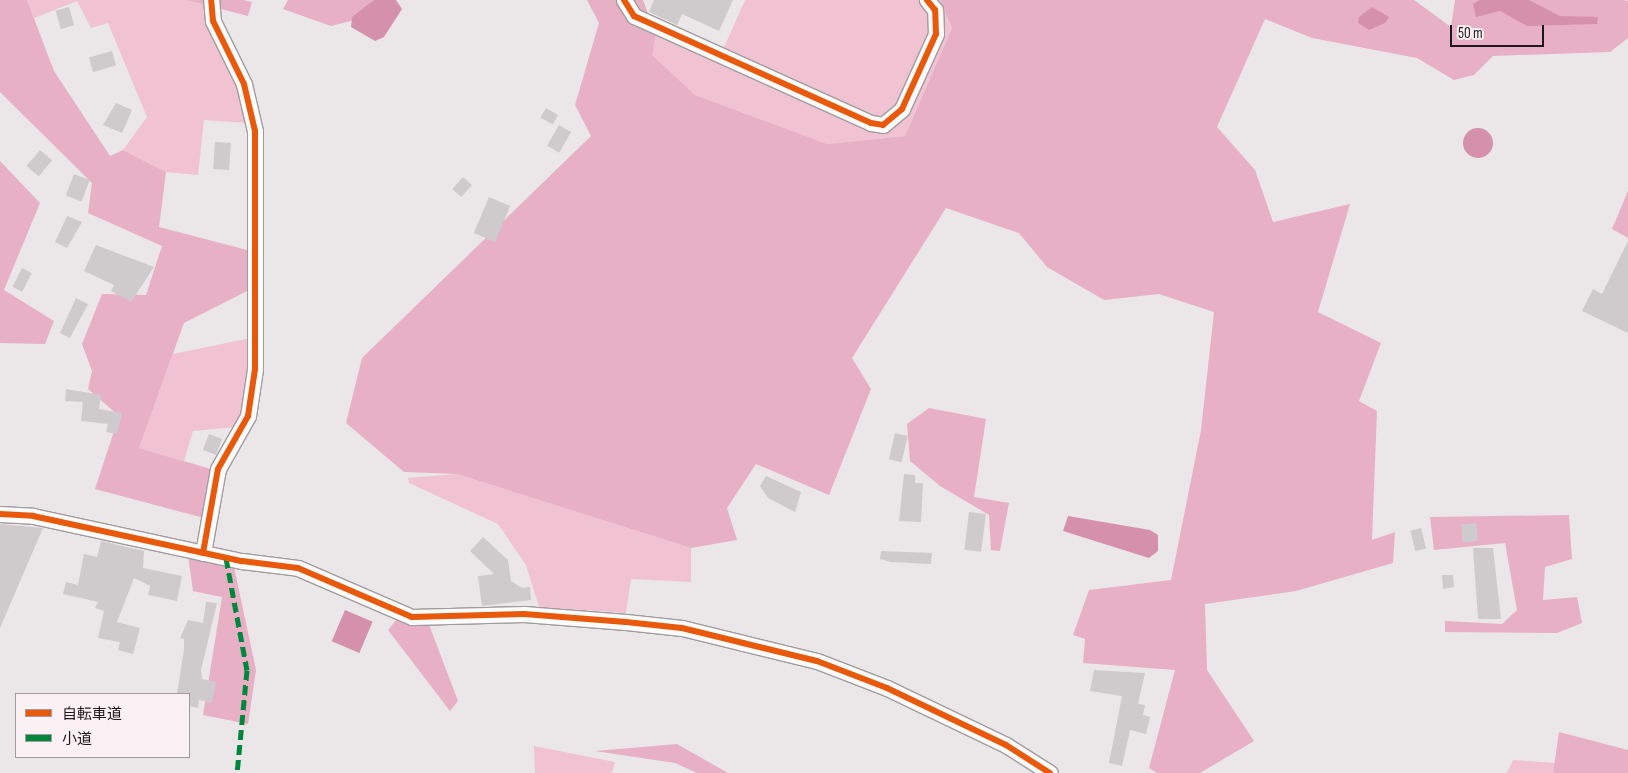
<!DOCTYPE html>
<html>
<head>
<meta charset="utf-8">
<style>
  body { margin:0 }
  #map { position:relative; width:1628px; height:773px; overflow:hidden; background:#ebe6e7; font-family:"Sofia Sans Condensed","Noto Sans JP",sans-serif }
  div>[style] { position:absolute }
  .green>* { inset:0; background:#f0c2d2 }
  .forest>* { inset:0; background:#e8b0c5 }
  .water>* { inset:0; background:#d591ab; transform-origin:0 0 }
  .round { border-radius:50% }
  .building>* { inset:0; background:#cfcbcc; transform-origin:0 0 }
  .roads { filter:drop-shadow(1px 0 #a09c9d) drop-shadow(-1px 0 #a09c9d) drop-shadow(0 1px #a09c9d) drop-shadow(0 -1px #a09c9d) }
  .minor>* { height:15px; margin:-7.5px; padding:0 7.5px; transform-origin:7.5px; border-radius:7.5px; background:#fcfbfb }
  .quiet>* { height:5px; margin-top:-2.5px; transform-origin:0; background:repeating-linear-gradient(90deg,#00873e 0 10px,transparent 0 15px) }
  .cycleway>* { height:6px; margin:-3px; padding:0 3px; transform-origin:3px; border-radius:3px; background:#e8590c }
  span { translate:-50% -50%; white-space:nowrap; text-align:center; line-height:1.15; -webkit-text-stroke:5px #fbf0f3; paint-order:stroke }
  .legend { position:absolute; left:15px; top:693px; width:175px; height:65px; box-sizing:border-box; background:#fbf0f3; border:1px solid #a29a9d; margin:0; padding:6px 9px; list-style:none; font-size:15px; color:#1d191b }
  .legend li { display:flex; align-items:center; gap:10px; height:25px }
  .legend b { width:25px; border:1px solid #a29a9d }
  .scale { position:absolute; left:1450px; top:25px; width:94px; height:22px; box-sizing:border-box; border:2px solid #1d191b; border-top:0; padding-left:6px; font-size:15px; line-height:18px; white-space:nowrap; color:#1d191b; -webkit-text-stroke:4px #fbf0f3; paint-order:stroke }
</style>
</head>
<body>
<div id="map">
  <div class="green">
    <i style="clip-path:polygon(27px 0,186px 0,204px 5px,206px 19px,241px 88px,248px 123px,204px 120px,198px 175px,166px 172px,123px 150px,147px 117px,108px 23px,91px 28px,77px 1px,34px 18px)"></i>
    <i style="clip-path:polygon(745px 0,940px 0,952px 28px,905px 136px,827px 144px,695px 95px,651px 55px,656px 35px,718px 61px)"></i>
    <i style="clip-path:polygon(251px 338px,251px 396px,234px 427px,193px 431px,184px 461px,139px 448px,173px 354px)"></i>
    <i style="clip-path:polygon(457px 474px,691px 548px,691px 582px,631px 579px,626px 613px,539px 607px,526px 565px,498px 524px,409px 483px,408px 478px)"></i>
    <i style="clip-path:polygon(534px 746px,615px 762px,612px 773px,535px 773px)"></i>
    <i style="clip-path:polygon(1513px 760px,1555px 763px,1553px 773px,1507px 773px)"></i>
  </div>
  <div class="forest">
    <i style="clip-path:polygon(0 0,27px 0,54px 71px,110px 156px,123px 150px,166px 172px,159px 227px,247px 250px,247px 291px,184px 323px,139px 448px,211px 469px,204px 518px,95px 489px,119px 416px,88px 389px,92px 371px,82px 344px,102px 294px,146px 295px,162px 246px,88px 213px,92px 183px,0 92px)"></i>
    <i style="clip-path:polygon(186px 0,243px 0,252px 2px,248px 16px)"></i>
    <i style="clip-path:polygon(288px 0,374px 0,351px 21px,331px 26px,283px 9px)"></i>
    <i style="clip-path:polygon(587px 0,643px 0,656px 35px,652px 55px,695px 95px,827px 144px,905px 136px,952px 28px,940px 0,1414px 0,1451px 27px,1455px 0,1623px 0,1628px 1px,1628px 38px,1610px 52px,1493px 56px,1474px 75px,1454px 80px,1417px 58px,1312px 38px,1265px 19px,1217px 127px,1255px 170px,1273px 222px,1350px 204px,1318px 312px,1381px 343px,1359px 401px,1377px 411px,1372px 540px,1395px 532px,1393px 563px,1296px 591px,1205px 604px,1207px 670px,1254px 741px,1200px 773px,1157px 773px,1149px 768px,1175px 670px,1083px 663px,1085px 639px,1073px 635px,1089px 590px,1171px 580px,1201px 430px,1214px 312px,1159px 294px,1104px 300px,1047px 267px,1019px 233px,946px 208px,852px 358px,871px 389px,829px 495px,756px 464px,727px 508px,737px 540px,691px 548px,457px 474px,404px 472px,346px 423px,362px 358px,591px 136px,575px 105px,599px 23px)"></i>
    <i style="clip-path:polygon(0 161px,40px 203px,4px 290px,54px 321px,45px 344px,0 343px)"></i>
    <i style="clip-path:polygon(1628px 191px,1628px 238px,1612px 229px)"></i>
    <i style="clip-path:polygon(929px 408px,986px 419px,974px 497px,1009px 503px,1000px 551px,991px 550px,989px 515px,940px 486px,910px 461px,907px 424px)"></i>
    <i style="clip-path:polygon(1569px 515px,1572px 559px,1545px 567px,1543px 600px,1577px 597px,1582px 623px,1557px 633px,1445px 632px,1445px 621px,1502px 624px,1517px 610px,1505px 543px,1434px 550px,1430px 517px)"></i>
    <i style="clip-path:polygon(188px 556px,234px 567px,256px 670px,248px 724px,203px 715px,222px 597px,193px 591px)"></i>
    <i style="clip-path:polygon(397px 619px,428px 622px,458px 701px,450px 711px,388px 630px)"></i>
    <i style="clip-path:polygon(1559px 732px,1628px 750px,1628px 773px,1553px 773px)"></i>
    <i style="clip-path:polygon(677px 744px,728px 773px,697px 773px,675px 763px,595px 751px)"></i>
  </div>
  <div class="water">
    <i style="clip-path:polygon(374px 0,396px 0,402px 9px,384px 37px,375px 41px,351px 27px,352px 17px)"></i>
    <i style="clip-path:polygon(1480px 0,1529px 0,1560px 16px,1598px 17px,1597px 24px,1527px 26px,1500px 11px,1476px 17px,1473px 4px)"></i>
    <i style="clip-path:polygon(1372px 7px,1389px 17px,1385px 23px,1369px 30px,1358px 23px,1359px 17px)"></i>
    <i class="round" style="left:1463px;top:128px;width:30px;height:30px"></i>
    <i style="clip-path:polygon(1068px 516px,1150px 530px,1158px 535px,1158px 551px,1149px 558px,1063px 531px)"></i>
    <i style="left:345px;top:610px;width:30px;height:34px;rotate:23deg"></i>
  </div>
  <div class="building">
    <i style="clip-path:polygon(654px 0,733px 0,719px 31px,682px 14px,677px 25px,649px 12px)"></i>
    <i style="left:69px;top:7px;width:19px;height:14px;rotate:74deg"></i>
    <i style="left:112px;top:51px;width:15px;height:24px;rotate:74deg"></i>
    <i style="clip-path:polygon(116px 103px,132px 110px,122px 133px,103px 125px)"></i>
    <i style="left:546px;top:108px;width:14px;height:11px;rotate:30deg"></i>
    <i style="left:559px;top:125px;width:14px;height:24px;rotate:30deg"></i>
    <i style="left:215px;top:142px;width:16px;height:27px;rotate:4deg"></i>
    <i style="left:40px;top:150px;width:16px;height:21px;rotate:40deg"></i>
    <i style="left:74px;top:174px;width:17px;height:23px;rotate:21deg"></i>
    <i style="left:463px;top:177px;width:12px;height:16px;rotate:42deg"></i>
    <i style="left:489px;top:197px;width:23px;height:39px;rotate:23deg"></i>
    <i style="clip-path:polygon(67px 216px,82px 222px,67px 248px,55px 242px)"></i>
    <i style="clip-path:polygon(1628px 241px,1628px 333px,1582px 311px,1593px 289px,1602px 294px)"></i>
    <i style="clip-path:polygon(96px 245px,154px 267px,131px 302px,111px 291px,114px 285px,84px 271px)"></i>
    <i style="left:22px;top:268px;width:11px;height:21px;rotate:27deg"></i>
    <i style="clip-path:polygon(76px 298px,88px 304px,70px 338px,60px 333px)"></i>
    <i style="clip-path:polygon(66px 389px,101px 395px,99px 409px,122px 413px,117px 434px,106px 432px,108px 424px,81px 421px,83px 402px,65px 401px)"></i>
    <i style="left:895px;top:433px;width:13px;height:27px;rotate:13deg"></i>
    <i style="left:209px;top:434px;width:14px;height:17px;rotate:21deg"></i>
    <i style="clip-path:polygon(904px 474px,915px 475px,915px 483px,923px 483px,921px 522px,899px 521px)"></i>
    <i style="clip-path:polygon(766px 476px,801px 492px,795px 512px,768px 498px,760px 486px)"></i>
    <i style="left:969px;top:512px;width:17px;height:38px;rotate:7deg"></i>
    <i style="left:1476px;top:523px;width:18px;height:15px;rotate:84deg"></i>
    <i style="clip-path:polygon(0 524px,43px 528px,0 628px)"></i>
    <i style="left:1421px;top:528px;width:21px;height:11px;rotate:76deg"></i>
    <i style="clip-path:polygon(483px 537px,508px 560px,511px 581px,522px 588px,530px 587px,531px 600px,482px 606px,478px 576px,494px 574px,470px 551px)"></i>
    <i style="clip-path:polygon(101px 541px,144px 551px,143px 568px,182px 576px,177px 601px,148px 595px,150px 586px,134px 578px,117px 622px,140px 628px,133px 654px,118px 650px,120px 642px,98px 638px,104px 611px,95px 608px,98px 602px,63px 594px,66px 582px,78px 585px,84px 554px,97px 557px)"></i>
    <i style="clip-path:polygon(1473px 548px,1493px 548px,1501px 619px,1478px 619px)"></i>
    <i style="clip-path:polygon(881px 551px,932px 553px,931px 564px,891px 562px,880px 559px)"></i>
    <i style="clip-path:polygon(1442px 575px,1453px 575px,1454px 587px,1443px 589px)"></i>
    <i style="clip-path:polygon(206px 602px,217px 603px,201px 670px,202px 679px,216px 682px,212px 703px,199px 700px,198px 708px,189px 706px,189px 694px,177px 694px,184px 650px,184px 639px,180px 638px,188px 620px,203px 623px)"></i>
    <i style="clip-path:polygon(1094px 670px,1145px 673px,1138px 704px,1145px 705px,1143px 715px,1150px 717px,1146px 734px,1130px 730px,1122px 766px,1109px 763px,1122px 696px,1090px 691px)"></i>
  </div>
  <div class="roads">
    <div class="minor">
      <i style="left:624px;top:0;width:19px;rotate:58deg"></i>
      <i style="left:634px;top:16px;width:260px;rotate:24.3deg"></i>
      <i style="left:871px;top:123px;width:12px;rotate:9deg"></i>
      <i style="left:883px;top:125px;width:25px;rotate:-40deg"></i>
      <i style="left:902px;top:109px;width:82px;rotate:-65.6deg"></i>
      <i style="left:936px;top:34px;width:24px;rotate:-92deg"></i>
      <i style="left:935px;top:10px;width:13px;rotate:-129deg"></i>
      <i style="left:0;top:514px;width:33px;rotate:3deg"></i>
      <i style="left:33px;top:516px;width:214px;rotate:12.2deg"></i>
      <i style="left:242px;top:561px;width:56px;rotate:7.1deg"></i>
      <i style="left:298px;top:568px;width:124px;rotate:23.3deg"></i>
      <i style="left:412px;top:617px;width:112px;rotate:-1.5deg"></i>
      <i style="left:524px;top:614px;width:102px;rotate:4.5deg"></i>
      <i style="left:626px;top:622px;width:56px;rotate:6.1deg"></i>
      <i style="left:682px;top:628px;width:63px;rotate:13.8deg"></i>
      <i style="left:743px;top:643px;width:76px;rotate:13.7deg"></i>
      <i style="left:817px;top:661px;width:75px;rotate:21.1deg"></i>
      <i style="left:887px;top:688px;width:132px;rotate:25.6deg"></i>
      <i style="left:1006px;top:745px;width:52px;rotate:32.5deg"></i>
      <i style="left:203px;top:553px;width:85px;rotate:-79.9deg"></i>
      <i style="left:218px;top:469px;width:61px;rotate:-60.5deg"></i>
      <i style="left:248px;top:416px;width:48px;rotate:-81.5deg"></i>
      <i style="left:255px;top:369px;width:238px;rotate:-90deg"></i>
      <i style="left:255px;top:131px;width:48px;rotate:-103.2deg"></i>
      <i style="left:244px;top:84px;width:70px;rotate:-116.2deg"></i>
      <i style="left:213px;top:21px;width:21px;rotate:-95deg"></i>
    </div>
  </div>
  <div class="quiet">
    <i style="left:226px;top:558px;width:114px;rotate:79.4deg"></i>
    <i style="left:247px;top:670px;width:103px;rotate:95.5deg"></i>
  </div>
  <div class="cycleway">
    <i style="left:624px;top:0;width:19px;rotate:58deg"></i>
    <i style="left:634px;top:16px;width:260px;rotate:24.3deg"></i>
    <i style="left:871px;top:123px;width:12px;rotate:9deg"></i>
    <i style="left:883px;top:125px;width:25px;rotate:-40deg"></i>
    <i style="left:902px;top:109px;width:82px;rotate:-65.6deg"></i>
    <i style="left:936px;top:34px;width:24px;rotate:-92deg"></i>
    <i style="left:935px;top:10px;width:13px;rotate:-129deg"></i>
    <i style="left:0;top:514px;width:33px;rotate:3deg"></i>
    <i style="left:33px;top:516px;width:214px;rotate:12.2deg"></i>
    <i style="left:242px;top:561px;width:56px;rotate:7.1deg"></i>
    <i style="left:298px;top:568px;width:124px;rotate:23.3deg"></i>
    <i style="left:412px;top:617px;width:112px;rotate:-1.5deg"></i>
    <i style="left:524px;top:614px;width:102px;rotate:4.5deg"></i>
    <i style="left:626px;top:622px;width:56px;rotate:6.1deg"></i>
    <i style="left:682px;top:628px;width:63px;rotate:13.8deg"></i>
    <i style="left:743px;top:643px;width:76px;rotate:13.7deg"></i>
    <i style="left:817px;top:661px;width:75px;rotate:21.1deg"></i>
    <i style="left:887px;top:688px;width:132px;rotate:25.6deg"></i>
    <i style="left:1006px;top:745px;width:52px;rotate:32.5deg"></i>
    <i style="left:203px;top:553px;width:85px;rotate:-79.9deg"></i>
    <i style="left:218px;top:469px;width:61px;rotate:-60.5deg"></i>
    <i style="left:248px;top:416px;width:48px;rotate:-81.5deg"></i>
    <i style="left:255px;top:369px;width:238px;rotate:-90deg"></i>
    <i style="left:255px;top:131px;width:48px;rotate:-103.2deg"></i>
    <i style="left:244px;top:84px;width:70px;rotate:-116.2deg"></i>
    <i style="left:213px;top:21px;width:21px;rotate:-95deg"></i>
  </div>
  <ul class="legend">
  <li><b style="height:6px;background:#e8590c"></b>自転車道</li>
  <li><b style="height:6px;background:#00873e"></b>小道</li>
  </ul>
  <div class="scale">50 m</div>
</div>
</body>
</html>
